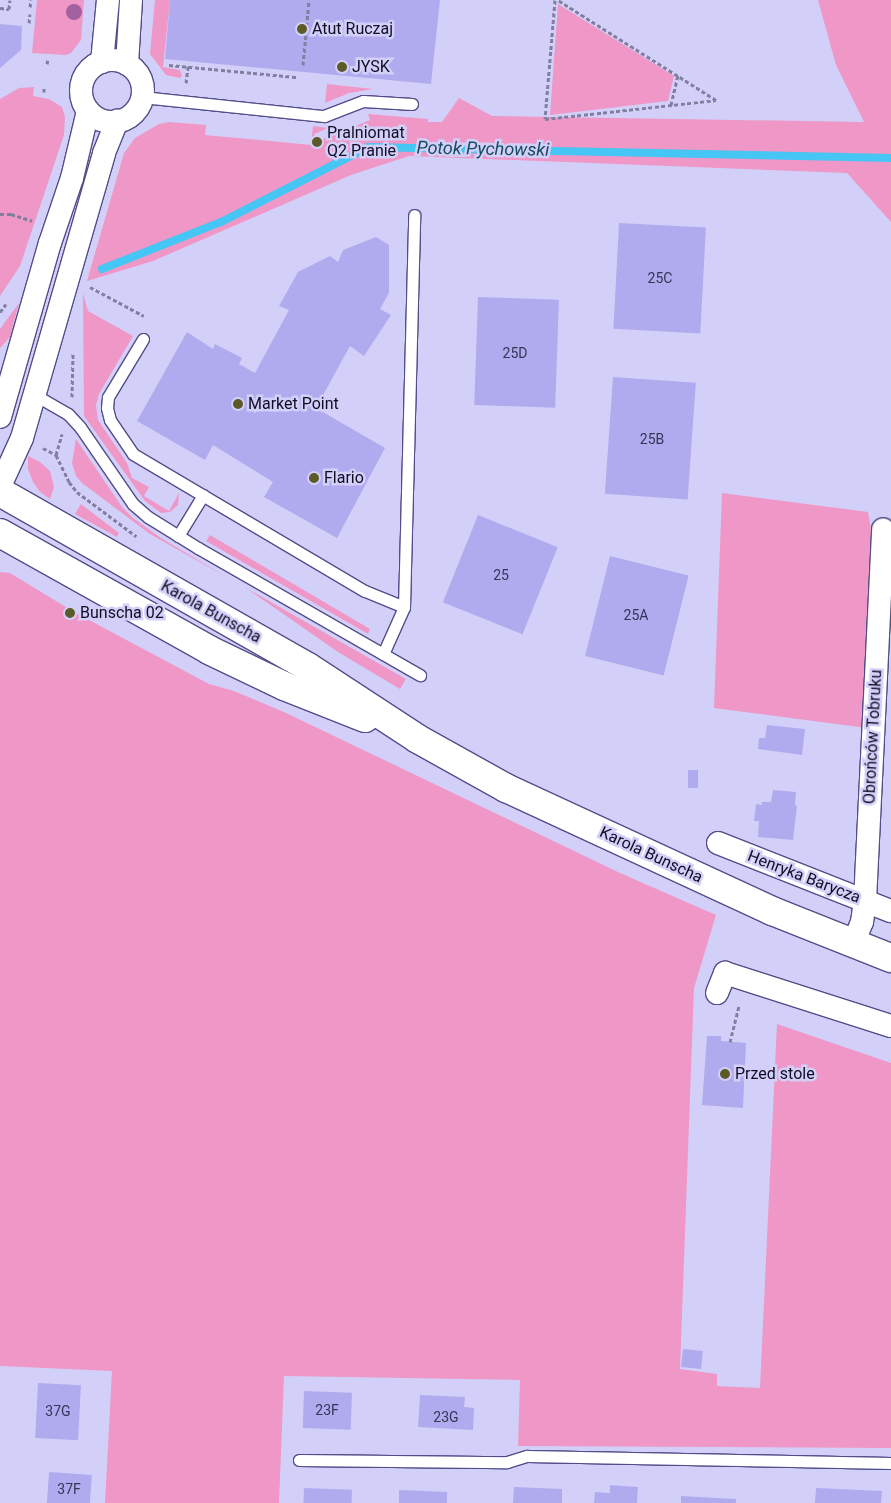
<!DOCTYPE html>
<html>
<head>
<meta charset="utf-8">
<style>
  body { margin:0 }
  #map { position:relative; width:891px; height:1503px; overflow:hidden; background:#d2d0f9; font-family:Roboto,sans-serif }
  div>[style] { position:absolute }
  .green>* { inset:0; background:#ef97c6 }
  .stream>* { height:8px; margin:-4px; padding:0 4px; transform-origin:4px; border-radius:4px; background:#45c6f5 }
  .building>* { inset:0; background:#b0abee; transform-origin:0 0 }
  .path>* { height:3px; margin-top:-1.5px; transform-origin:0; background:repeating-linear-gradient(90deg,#817ea0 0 4px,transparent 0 6.5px) }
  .roads { filter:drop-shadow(1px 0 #534d88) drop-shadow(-1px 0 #534d88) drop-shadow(0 1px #534d88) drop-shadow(0 -1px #534d88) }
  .service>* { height:11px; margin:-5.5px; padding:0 5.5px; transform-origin:5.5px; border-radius:5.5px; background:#fff }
  .minor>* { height:22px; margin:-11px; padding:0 11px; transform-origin:11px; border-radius:11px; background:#fff }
  .minor>.ring { margin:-11px; padding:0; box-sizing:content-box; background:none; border:22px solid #fff; border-radius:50% }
  .secondary>* { height:28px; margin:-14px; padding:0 14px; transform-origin:14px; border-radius:14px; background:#fff }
  .trees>* { width:16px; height:16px; margin:-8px; border-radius:50%; background:#a2619f }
  .dots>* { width:14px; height:14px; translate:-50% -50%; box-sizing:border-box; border:2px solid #d2d0f9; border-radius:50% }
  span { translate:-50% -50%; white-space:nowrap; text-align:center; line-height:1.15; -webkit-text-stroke:5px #d2d0f9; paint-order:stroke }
  .number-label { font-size:14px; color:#373456 }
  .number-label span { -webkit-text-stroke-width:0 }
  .poi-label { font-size:16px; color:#0f0c23 }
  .left { translate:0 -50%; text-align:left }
  .street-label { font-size:16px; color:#0f0c23 }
  .water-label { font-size:18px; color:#164b5f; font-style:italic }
</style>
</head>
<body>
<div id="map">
  <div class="green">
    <i style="clip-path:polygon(37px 0,84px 0,81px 40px,71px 53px,66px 55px,32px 53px)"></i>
    <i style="clip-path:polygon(155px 0,170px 0,163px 67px,180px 70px,182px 76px,180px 78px,166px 75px,150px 54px)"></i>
    <i style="clip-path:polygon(818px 0,891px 0,891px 222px,847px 173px,409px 156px,351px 175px,153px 261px,87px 281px,124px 153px,135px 138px,159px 124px,169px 122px,206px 125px,205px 135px,311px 145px,313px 126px,328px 128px,314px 134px,318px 141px,370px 120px,368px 114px,428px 119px,428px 122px,442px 122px,459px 98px,492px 116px,864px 122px,836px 65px)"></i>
    <i style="clip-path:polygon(558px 4px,674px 76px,668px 101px,550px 115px)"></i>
    <i style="clip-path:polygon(327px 84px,373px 89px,349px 93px,325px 103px)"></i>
    <i style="clip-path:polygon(34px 87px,33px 96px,49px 99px,62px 107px,65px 117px,64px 135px,20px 266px,0 296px,0 99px,19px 88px)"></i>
    <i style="clip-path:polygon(83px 293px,88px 311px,133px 336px,99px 394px,96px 405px,98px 420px,127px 463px,132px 478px,149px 487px,144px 496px,169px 511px,179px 493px,178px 505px,170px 512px,161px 513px,145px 501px,84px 416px)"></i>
    <i style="clip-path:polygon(19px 303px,10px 337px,0 348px,0 329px)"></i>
    <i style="clip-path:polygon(76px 439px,122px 507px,133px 518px,161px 538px,228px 578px,150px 534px,82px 483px,76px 476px,72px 463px)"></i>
    <i style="clip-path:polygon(28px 456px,40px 462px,50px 471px,54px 487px,50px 499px,40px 492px,33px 482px,28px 469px)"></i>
    <i style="clip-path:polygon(722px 493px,868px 512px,875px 551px,867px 728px,714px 708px)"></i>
    <i style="clip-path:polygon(81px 504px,119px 533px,117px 537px,75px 514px)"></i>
    <i style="clip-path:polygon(210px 535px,370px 629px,368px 634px,206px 541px)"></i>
    <i style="clip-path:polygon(0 572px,10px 573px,74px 612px,209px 684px,234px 691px,284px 712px,620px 873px,716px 915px,694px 988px,680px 1369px,717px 1374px,717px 1386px,760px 1388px,777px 1024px,891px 1063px,891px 1448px,518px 1446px,520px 1380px,284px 1376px,279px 1503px,105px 1503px,112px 1371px,0 1366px)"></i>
    <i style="clip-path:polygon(246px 588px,406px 679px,400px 689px,338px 652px)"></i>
  </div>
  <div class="stream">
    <i style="left:102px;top:269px;width:128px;rotate:-21.6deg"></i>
    <i style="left:221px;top:222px;width:165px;rotate:-27deg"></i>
    <i style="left:368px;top:147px;width:523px;rotate:1.2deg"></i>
  </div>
  <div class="building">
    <i style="clip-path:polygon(170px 0,440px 0,431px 84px,165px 59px)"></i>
    <i style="clip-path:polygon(0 24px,22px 26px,21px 50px,0 68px)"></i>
    <i style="left:619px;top:223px;width:87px;height:106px;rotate:3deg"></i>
    <i style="clip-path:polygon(376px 237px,389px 245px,389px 293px,380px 309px,391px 315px,364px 356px,350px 346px,316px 408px,385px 448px,337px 538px,264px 497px,273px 482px,213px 445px,205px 460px,137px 421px,187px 332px,213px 349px,215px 344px,242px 358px,239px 364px,255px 373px,289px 310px,279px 306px,298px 272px,330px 256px,338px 262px,343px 250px)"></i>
    <i style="left:478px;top:297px;width:81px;height:108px;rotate:2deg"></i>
    <i style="left:613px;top:377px;width:83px;height:117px;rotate:4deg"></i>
    <i style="left:478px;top:515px;width:86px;height:94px;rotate:22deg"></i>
    <i style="left:610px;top:556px;width:81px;height:103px;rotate:14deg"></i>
    <i style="clip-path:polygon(767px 725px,805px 729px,802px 755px,758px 749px,759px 738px,765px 738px)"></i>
    <i style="left:688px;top:770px;width:10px;height:18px"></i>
    <i style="clip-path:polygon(773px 790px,796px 792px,795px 805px,797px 806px,793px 840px,758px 837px,759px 821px,754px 821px,756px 804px,762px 805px,762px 802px,771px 802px)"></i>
    <i style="clip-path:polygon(707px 1036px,721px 1036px,721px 1041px,746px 1043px,743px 1108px,702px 1105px)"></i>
    <i style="left:683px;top:1349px;width:20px;height:18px;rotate:6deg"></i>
    <i style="left:38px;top:1383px;width:43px;height:55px;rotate:3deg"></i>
    <i style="left:304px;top:1391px;width:48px;height:37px;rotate:2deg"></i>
    <i style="clip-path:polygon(420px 1395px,465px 1397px,464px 1407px,474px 1408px,473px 1430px,418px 1427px)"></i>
    <i style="left:49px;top:1472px;width:43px;height:31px;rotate:4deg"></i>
    <i style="clip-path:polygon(610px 1485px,638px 1487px,637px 1503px,594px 1503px,595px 1492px,610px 1493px)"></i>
    <i style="clip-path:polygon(514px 1487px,562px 1489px,562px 1503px,513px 1503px)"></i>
    <i style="left:304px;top:1488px;width:48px;height:15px;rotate:2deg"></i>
    <i style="clip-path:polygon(816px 1488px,882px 1491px,881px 1503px,815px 1503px)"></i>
    <i style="clip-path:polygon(399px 1490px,447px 1492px,447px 1503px,399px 1503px)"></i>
    <i style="clip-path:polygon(681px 1496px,736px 1499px,736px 1503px,681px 1503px)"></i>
  </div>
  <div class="path">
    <i style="left:555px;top:0;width:119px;rotate:94.8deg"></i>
    <i style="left:545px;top:119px;width:172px;rotate:-6.3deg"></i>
    <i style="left:716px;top:100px;width:187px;rotate:-147.7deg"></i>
    <i style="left:30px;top:7px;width:7px;rotate:-82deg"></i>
    <i style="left:0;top:8px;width:9px;rotate:6deg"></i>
    <i style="left:9px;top:9px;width:9px;rotate:-84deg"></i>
    <i style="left:29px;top:23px;width:9px;rotate:-84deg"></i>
    <i style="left:47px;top:64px;width:5px;rotate:-79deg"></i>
    <i style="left:169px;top:65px;width:129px;rotate:5.4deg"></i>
    <i style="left:303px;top:65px;width:65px;rotate:-84.7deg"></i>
    <i style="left:186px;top:83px;width:17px;rotate:-83deg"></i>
    <i style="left:44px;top:92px;width:4px;rotate:-90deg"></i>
    <i style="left:671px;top:105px;width:31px;rotate:-77deg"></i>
    <i style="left:0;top:214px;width:11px"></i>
    <i style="left:11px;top:214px;width:22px;rotate:18deg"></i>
    <i style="left:90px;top:287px;width:61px;rotate:28.2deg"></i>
    <i style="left:0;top:312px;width:10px;rotate:-53deg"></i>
    <i style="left:72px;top:397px;width:44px;rotate:-88.7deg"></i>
    <i style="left:43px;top:448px;width:15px;rotate:28deg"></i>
    <i style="left:56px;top:455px;width:30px;rotate:64deg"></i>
    <i style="left:69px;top:482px;width:13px;rotate:51deg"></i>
    <i style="left:77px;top:492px;width:74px;rotate:36.7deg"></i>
    <i style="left:56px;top:455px;width:22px;rotate:-74deg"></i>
    <i style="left:730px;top:1042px;width:37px;rotate:-76deg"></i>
  </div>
  <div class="roads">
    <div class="service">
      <i style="left:142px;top:97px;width:183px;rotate:6deg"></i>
      <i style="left:324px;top:116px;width:42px;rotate:-21deg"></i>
      <i style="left:363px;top:101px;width:49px;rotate:3.5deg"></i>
      <i style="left:143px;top:339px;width:68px;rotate:121.1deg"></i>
      <i style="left:108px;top:397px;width:11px;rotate:95deg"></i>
      <i style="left:107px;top:408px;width:12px;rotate:76deg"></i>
      <i style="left:110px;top:420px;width:41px;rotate:55.9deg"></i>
      <i style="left:133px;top:454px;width:269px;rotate:30.6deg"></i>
      <i style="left:365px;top:591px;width:42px;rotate:22.3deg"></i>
      <i style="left:35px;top:395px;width:38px;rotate:30deg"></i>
      <i style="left:68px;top:414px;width:18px;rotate:47deg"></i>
      <i style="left:80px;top:427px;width:93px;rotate:55.5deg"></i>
      <i style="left:133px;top:504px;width:20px;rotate:41deg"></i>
      <i style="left:148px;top:517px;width:59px;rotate:31.8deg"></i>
      <i style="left:198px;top:548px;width:256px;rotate:29.8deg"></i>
      <i style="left:178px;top:536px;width:48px;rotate:-58.6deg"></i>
      <i style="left:383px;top:654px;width:51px;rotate:-65.9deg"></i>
      <i style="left:404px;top:607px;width:392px;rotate:-88.5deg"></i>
      <i style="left:299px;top:1460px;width:208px;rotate:0.6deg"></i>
      <i style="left:507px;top:1462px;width:21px;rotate:-17deg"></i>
      <i style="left:527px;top:1456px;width:364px;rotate:1.1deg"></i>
    </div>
    <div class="minor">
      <i class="ring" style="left:81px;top:60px;width:40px;height:40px"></i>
      <i style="left:102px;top:62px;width:62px;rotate:-84.5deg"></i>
      <i style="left:127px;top:64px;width:64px;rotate:-86.4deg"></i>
      <i style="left:0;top:417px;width:181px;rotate:-74deg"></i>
      <i style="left:50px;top:243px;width:69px;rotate:-71.3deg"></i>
      <i style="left:72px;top:178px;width:69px;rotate:-76.6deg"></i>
      <i style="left:0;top:486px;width:53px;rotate:-65.4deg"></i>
      <i style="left:22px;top:438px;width:297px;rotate:-73.9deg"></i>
      <i style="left:104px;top:153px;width:35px;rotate:-68deg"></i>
      <i style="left:718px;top:843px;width:186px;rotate:21.5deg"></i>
      <i style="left:853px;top:944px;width:24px;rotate:-68deg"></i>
      <i style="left:862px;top:922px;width:21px;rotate:-82deg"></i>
      <i style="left:865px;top:901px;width:372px;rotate:-87.2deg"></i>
      <i style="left:717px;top:993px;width:22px;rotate:-68deg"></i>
      <i style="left:725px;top:973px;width:174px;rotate:17.7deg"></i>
    </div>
    <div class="secondary">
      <i style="left:0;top:492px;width:354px;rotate:29.6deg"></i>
      <i style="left:308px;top:667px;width:131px;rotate:33.2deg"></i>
      <i style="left:418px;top:739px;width:101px;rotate:29.1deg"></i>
      <i style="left:506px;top:788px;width:293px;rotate:24.8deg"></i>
      <i style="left:772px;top:911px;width:128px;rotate:21.6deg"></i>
      <i style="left:0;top:533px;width:240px;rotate:29.2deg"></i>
      <i style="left:209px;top:650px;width:83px;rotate:25.6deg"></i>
      <i style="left:284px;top:686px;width:87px;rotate:21.6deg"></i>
    </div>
  </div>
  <div class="trees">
    <i style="left:74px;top:12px"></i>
  </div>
  <div class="dots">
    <i style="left:302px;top:29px;background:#5c5a27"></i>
    <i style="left:342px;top:67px;background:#5c5a27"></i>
    <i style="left:317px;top:142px;background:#5c5a27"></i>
    <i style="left:238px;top:404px;background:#5c5a27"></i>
    <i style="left:314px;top:478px;background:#5c5a27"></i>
    <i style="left:70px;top:613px;background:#5c5a27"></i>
    <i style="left:725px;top:1074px;background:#5c5a27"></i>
  </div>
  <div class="number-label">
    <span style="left:660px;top:278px">25C</span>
    <span style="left:515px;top:353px">25D</span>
    <span style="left:652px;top:439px">25B</span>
    <span style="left:501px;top:575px">25</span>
    <span style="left:636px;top:615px">25A</span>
    <span style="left:327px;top:1410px">23F</span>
    <span style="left:58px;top:1411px">37G</span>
    <span style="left:446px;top:1417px">23G</span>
    <span style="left:69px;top:1489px">37F</span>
  </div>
  <div class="poi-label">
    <span class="left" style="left:312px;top:29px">Atut Ruczaj</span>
    <span class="left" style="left:352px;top:67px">JYSK</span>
    <span class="left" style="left:327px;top:142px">Pralniomat<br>Q2 Pranie</span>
    <span class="left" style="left:248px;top:404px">Market Point</span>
    <span class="left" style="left:324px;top:478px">Flario</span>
    <span class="left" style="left:80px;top:613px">Bunscha 02</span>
    <span class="left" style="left:735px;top:1074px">Przed stole</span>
  </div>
  <div class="street-label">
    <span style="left:211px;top:612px;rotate:29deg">Karola Bunscha</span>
    <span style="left:873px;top:737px;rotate:-87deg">Obrońców Tobruku</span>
    <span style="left:651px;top:855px;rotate:25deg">Karola Bunscha</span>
    <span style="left:804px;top:877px;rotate:21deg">Henryka Barycza</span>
  </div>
  <div class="water-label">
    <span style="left:483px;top:149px;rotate:1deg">Potok Pychowski</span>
  </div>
</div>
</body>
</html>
